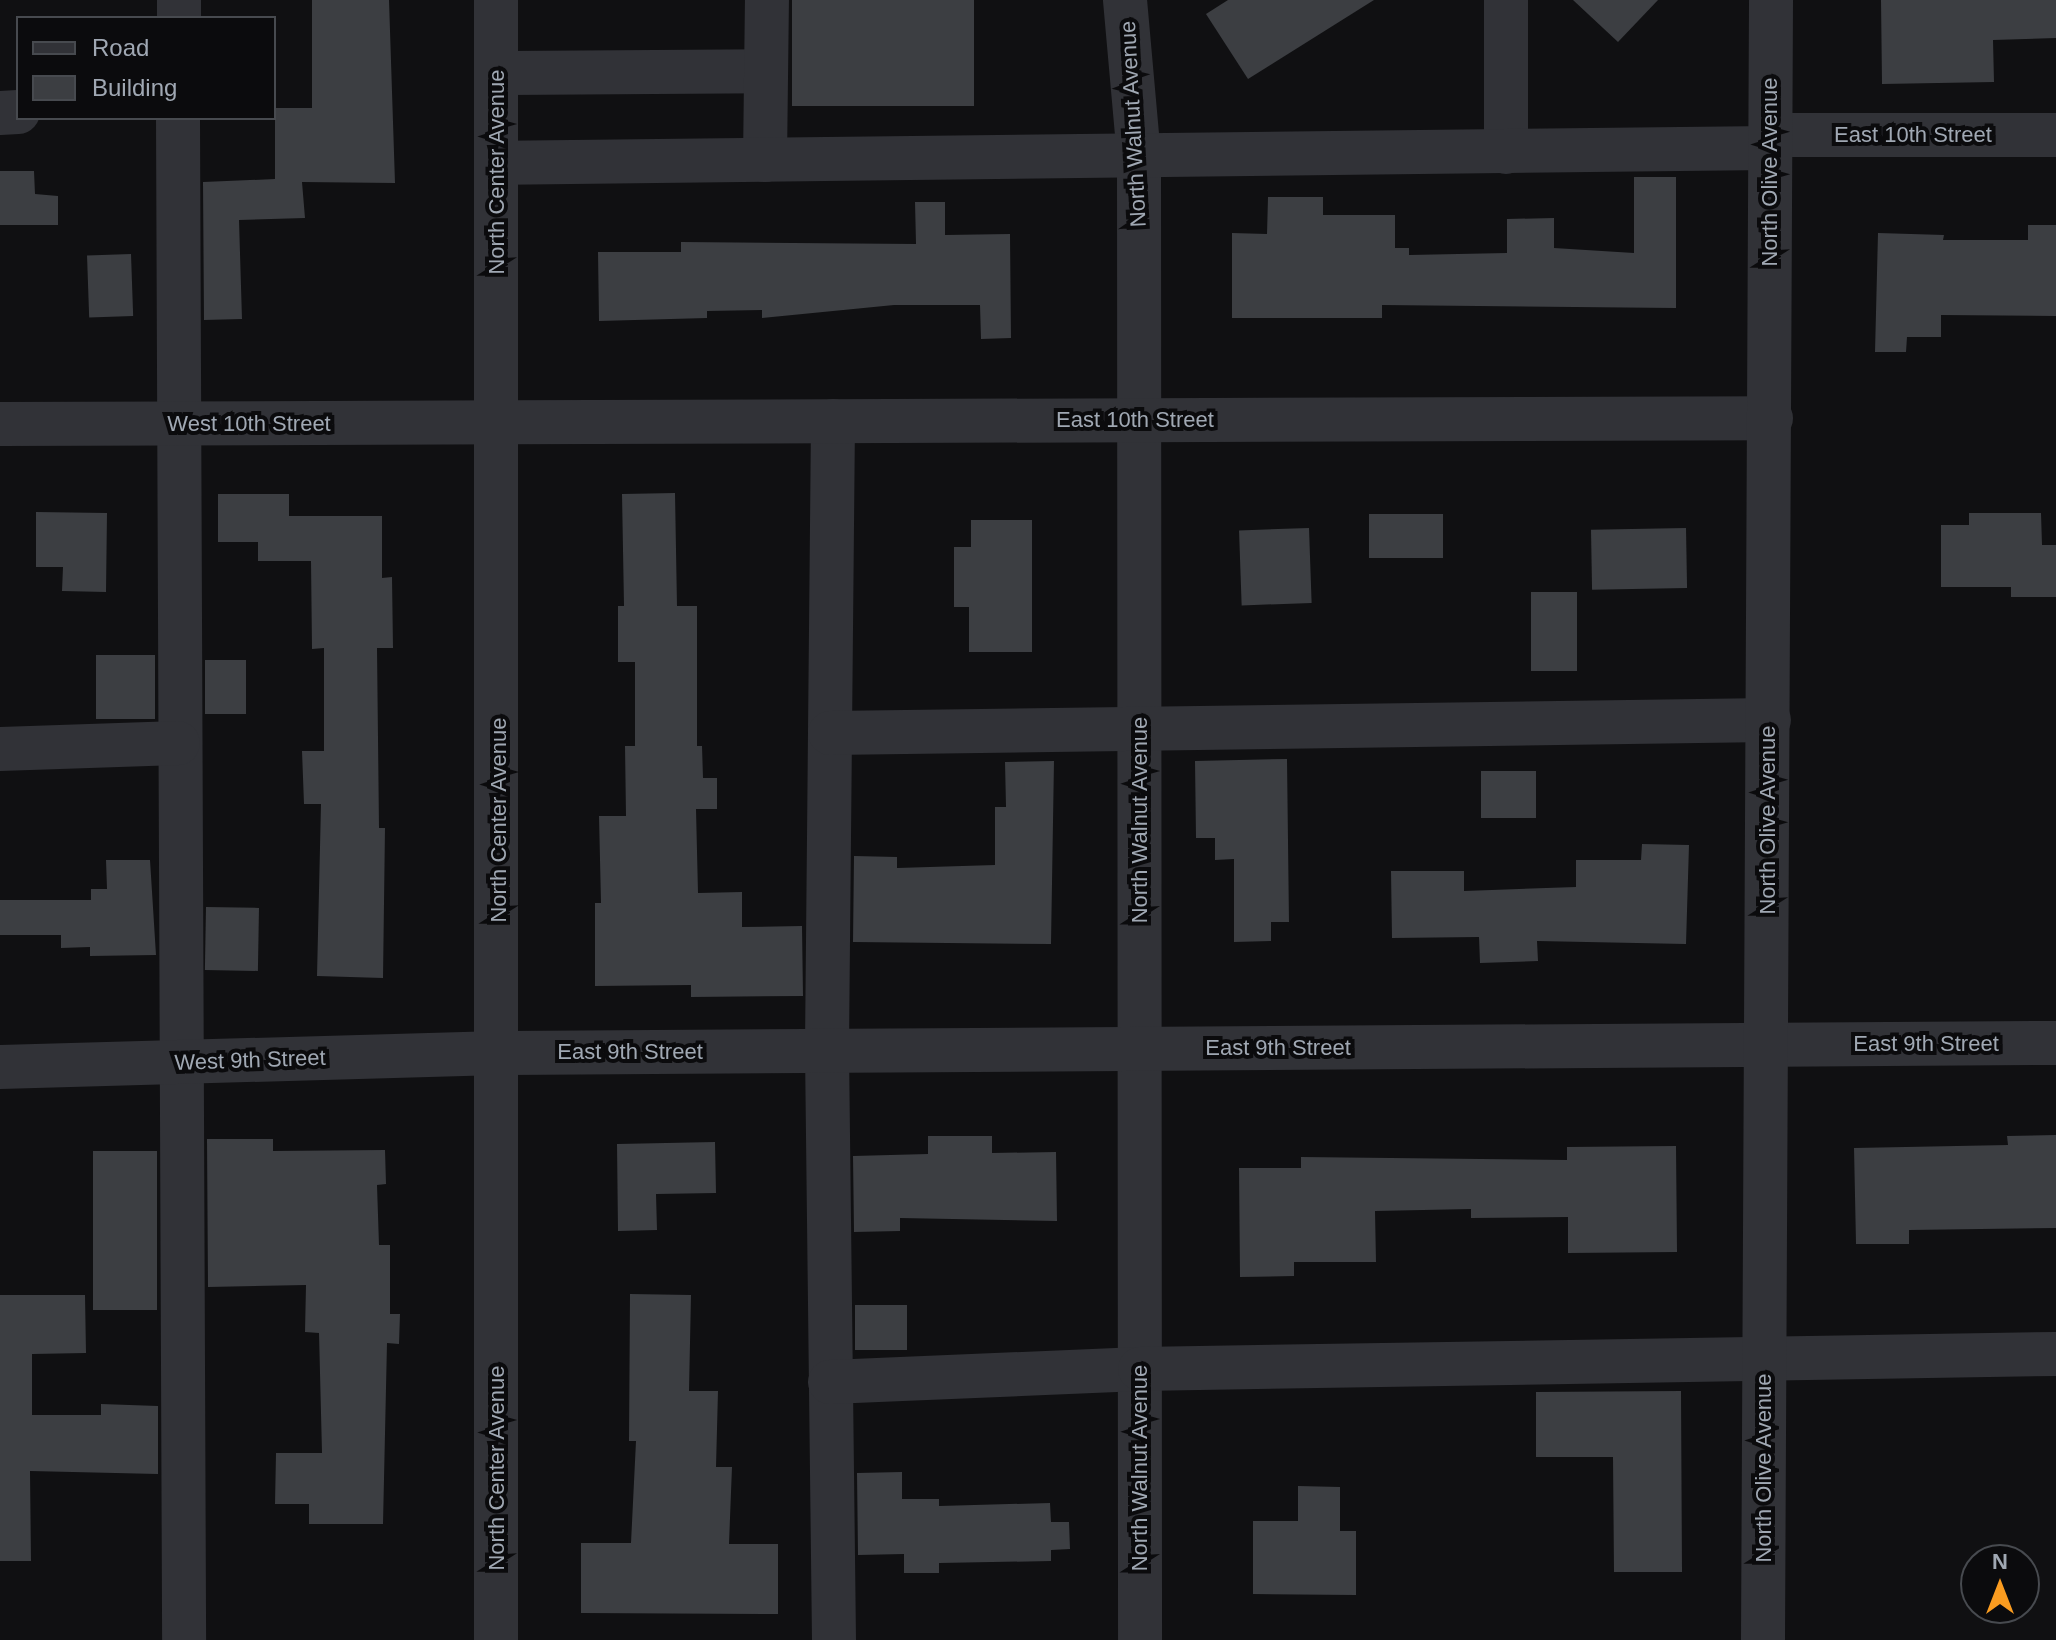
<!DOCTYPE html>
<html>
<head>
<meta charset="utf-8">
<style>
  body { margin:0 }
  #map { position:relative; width:2056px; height:1640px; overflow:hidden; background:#101012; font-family:Helvetica,sans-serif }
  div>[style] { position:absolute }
  .building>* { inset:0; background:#3c3e42; transform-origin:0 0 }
  .minor>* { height:44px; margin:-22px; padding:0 22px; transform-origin:22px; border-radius:22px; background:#313237 }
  span { translate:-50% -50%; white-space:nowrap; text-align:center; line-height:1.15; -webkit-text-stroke:8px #0b0b0d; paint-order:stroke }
  .street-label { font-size:22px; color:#a0a8b3 }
  .legend { position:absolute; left:16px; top:16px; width:260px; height:104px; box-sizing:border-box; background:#0b0b0d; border:2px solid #474a4f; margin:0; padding:10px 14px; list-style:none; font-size:24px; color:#a0a8b3 }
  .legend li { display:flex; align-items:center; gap:16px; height:40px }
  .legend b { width:40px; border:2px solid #474a4f }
  .north { position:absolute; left:1960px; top:1544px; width:80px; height:80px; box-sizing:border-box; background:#0b0b0d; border:2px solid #474a4f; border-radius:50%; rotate:0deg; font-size:22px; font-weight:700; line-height:32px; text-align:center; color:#a0a8b3 }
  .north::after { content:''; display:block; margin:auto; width:28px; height:36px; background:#fa9c20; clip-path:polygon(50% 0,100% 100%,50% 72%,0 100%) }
</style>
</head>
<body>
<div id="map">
  <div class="building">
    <i style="clip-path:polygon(312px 0,389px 0,395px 183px,302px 182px,305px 218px,239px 220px,242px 319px,204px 320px,203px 182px,275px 179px,275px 108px,312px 108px)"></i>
    <i style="left:792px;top:0;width:182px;height:106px"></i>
    <i style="clip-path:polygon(1228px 0,1374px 0,1248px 79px,1206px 14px)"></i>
    <i style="clip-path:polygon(1573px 0,1658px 0,1618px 42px)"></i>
    <i style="clip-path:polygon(1881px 0,2056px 0,2056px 38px,1993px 40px,1994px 82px,1882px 84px)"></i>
    <i style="clip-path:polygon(0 171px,34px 171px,35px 194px,58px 196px,58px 225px,0 225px)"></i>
    <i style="clip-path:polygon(1634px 177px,1676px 177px,1676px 308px,1382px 305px,1382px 318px,1232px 318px,1232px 233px,1267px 234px,1268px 197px,1323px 197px,1323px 215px,1395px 215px,1395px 248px,1409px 248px,1409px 255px,1507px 253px,1507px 219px,1554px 218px,1554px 248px,1634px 253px)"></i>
    <i style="clip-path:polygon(915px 202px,945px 202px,945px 235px,1010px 234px,1011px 338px,981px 339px,980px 305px,894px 305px,762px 318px,762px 310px,707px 311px,707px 318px,599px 321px,598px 252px,681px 252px,681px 242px,916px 244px)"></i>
    <i style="clip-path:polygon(2028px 225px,2056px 225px,2056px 316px,1941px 315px,1941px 337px,1907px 337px,1906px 352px,1875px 352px,1878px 233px,1944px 235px,1943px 240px,2028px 240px)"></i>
    <i style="left:131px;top:254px;width:62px;height:44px;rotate:88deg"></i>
    <i style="clip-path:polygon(675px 493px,677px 606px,697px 606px,697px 746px,702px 746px,703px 778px,717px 778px,717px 809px,696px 809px,698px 893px,742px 892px,742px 927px,802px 926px,803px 996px,691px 997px,691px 985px,595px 986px,595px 903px,601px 903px,599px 816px,626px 816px,625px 746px,635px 746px,635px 662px,618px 662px,618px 606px,624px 606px,622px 494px)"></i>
    <i style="clip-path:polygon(218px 494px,289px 494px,289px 516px,382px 516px,382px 578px,392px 577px,393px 648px,377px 648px,379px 828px,385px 828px,383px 978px,317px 976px,321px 804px,304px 804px,302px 751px,324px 751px,324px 648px,312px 649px,311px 561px,258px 561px,258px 542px,218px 542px)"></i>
    <i style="clip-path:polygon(36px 512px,107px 513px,106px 592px,62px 591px,63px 567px,36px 567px)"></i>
    <i style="clip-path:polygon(1969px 513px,2041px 513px,2042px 545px,2056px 545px,2056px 597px,2011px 597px,2011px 587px,1941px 587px,1941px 525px,1969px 525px)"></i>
    <i style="left:1369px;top:514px;width:74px;height:44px"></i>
    <i style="clip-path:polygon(971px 520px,1032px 520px,1032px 652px,969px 652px,969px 607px,954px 607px,954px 547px,971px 547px)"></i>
    <i style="left:1309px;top:528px;width:75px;height:70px;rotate:88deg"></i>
    <i style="left:1686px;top:528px;width:60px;height:95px;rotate:89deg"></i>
    <i style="left:1531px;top:592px;width:46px;height:79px"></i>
    <i style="left:155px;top:655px;width:64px;height:59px;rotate:90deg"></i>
    <i style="left:205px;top:660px;width:41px;height:54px"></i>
    <i style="clip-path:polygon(1287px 759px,1289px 922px,1271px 922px,1271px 941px,1234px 942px,1234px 859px,1215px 860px,1215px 838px,1196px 838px,1195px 761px)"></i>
    <i style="clip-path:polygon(1054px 761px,1051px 944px,853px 942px,854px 856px,897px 857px,897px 868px,995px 865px,995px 807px,1006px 807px,1005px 762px)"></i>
    <i style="left:1481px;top:771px;width:55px;height:47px"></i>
    <i style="clip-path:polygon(1642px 844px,1689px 845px,1686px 944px,1537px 941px,1538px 961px,1480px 963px,1479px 937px,1392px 938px,1391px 871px,1464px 871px,1464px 891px,1576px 887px,1576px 860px,1641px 860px)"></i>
    <i style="clip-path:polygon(106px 860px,150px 860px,156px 955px,90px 956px,90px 947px,61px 948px,61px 935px,0 935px,0 900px,91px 900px,91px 889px,107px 889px)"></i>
    <i style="left:206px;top:907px;width:53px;height:63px;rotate:1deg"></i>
    <i style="clip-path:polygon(2056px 1135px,2056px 1228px,1909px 1230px,1909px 1244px,1856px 1244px,1854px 1148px,2008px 1145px,2007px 1136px)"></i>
    <i style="clip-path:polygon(928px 1136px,992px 1136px,992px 1153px,1056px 1152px,1057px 1221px,900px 1218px,900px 1231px,854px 1232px,853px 1156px,928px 1154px)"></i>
    <i style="clip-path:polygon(207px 1139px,273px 1139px,273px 1151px,385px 1150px,386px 1184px,377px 1185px,379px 1245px,390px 1245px,390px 1314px,400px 1314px,399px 1344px,387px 1343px,383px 1524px,309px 1524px,309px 1504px,275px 1504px,276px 1453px,322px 1453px,319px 1333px,305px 1332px,306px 1285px,208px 1287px)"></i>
    <i style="clip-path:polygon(715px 1142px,716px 1193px,656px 1194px,657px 1230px,618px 1231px,617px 1144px)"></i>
    <i style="clip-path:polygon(1676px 1146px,1677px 1252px,1568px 1253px,1568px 1217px,1471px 1218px,1471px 1209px,1375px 1211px,1376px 1262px,1294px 1262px,1294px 1276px,1240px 1277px,1239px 1168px,1301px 1168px,1301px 1157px,1567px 1160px,1567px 1147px)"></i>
    <i style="left:93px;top:1151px;width:64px;height:159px"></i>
    <i style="clip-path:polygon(630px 1294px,691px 1295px,689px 1391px,718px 1391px,716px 1467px,732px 1467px,729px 1544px,778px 1544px,778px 1614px,581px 1613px,581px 1543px,631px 1543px,636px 1441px,629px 1441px)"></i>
    <i style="clip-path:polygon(0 1295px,85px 1295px,86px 1353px,32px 1354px,32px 1415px,101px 1415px,101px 1404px,158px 1406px,158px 1474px,30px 1471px,31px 1561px,0 1561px)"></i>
    <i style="left:855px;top:1305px;width:52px;height:45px"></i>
    <i style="clip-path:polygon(1681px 1391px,1682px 1572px,1614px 1572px,1613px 1457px,1536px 1457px,1536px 1392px)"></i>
    <i style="clip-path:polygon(902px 1472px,902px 1499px,939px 1499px,939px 1506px,1050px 1503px,1051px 1522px,1069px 1522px,1070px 1549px,1051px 1550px,1051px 1561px,939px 1563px,939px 1573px,904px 1573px,904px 1554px,858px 1555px,857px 1473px)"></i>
    <i style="clip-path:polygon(1298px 1486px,1340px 1487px,1340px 1531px,1356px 1531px,1356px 1595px,1253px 1594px,1253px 1521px,1298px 1521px)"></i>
  </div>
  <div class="minor">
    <i style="left:1125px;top:0;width:157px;rotate:84.9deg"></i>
    <i style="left:1139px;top:156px;width:1484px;rotate:89.96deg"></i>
    <i style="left:179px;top:18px;width:18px;rotate:-90deg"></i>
    <i style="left:497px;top:73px;width:269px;rotate:-0.4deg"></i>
    <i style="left:0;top:113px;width:18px;rotate:-3deg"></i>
    <i style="left:178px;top:118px;width:1522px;rotate:89.77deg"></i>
    <i style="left:1770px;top:135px;width:286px"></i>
    <i style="left:1506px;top:152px;width:152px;rotate:-90deg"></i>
    <i style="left:765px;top:160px;width:160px;rotate:-89.3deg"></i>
    <i style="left:497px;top:163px;width:1273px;rotate:-0.68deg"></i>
    <i style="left:833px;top:421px;width:630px;rotate:90.55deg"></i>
    <i style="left:827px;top:1051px;width:589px;rotate:89.32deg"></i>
    <i style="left:0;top:424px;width:1771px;rotate:-0.19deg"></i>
    <i style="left:830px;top:733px;width:939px;rotate:-0.79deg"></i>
    <i style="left:0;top:749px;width:178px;rotate:-1.9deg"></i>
    <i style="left:0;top:1067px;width:499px;rotate:-1.6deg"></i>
    <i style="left:499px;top:1053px;width:1557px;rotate:-0.37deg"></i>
    <i style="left:830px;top:1382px;width:310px;rotate:-2.4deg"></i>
    <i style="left:1140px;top:1369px;width:916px;rotate:-0.94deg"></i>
    <i style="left:496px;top:1640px;width:1640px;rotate:-90deg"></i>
    <i style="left:1763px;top:1640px;width:1640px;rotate:-89.72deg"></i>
  </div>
  <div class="street-label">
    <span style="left:1133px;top:124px;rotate:-93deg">North Walnut Avenue</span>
    <span style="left:1913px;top:135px">East 10th Street</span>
    <span style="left:497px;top:172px;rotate:-90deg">North Center Avenue</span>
    <span style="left:1770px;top:172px;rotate:-90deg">North Olive Avenue</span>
    <span style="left:1135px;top:420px">East 10th Street</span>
    <span style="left:249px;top:424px">West 10th Street</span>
    <span style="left:499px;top:820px;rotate:-90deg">North Center Avenue</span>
    <span style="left:1140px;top:820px;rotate:-90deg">North Walnut Avenue</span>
    <span style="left:1768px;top:820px;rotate:-90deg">North Olive Avenue</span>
    <span style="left:1926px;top:1044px">East 9th Street</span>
    <span style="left:1278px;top:1048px">East 9th Street</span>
    <span style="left:630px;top:1052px">East 9th Street</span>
    <span style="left:250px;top:1060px;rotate:-2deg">West 9th Street</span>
    <span style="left:497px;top:1468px;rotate:-90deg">North Center Avenue</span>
    <span style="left:1140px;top:1468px;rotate:-90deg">North Walnut Avenue</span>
    <span style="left:1764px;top:1468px;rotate:-90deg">North Olive Avenue</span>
  </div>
  <ul class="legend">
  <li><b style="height:10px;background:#313237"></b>Road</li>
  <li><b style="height:22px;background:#3c3e42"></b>Building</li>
  </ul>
  <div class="north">N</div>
</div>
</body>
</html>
